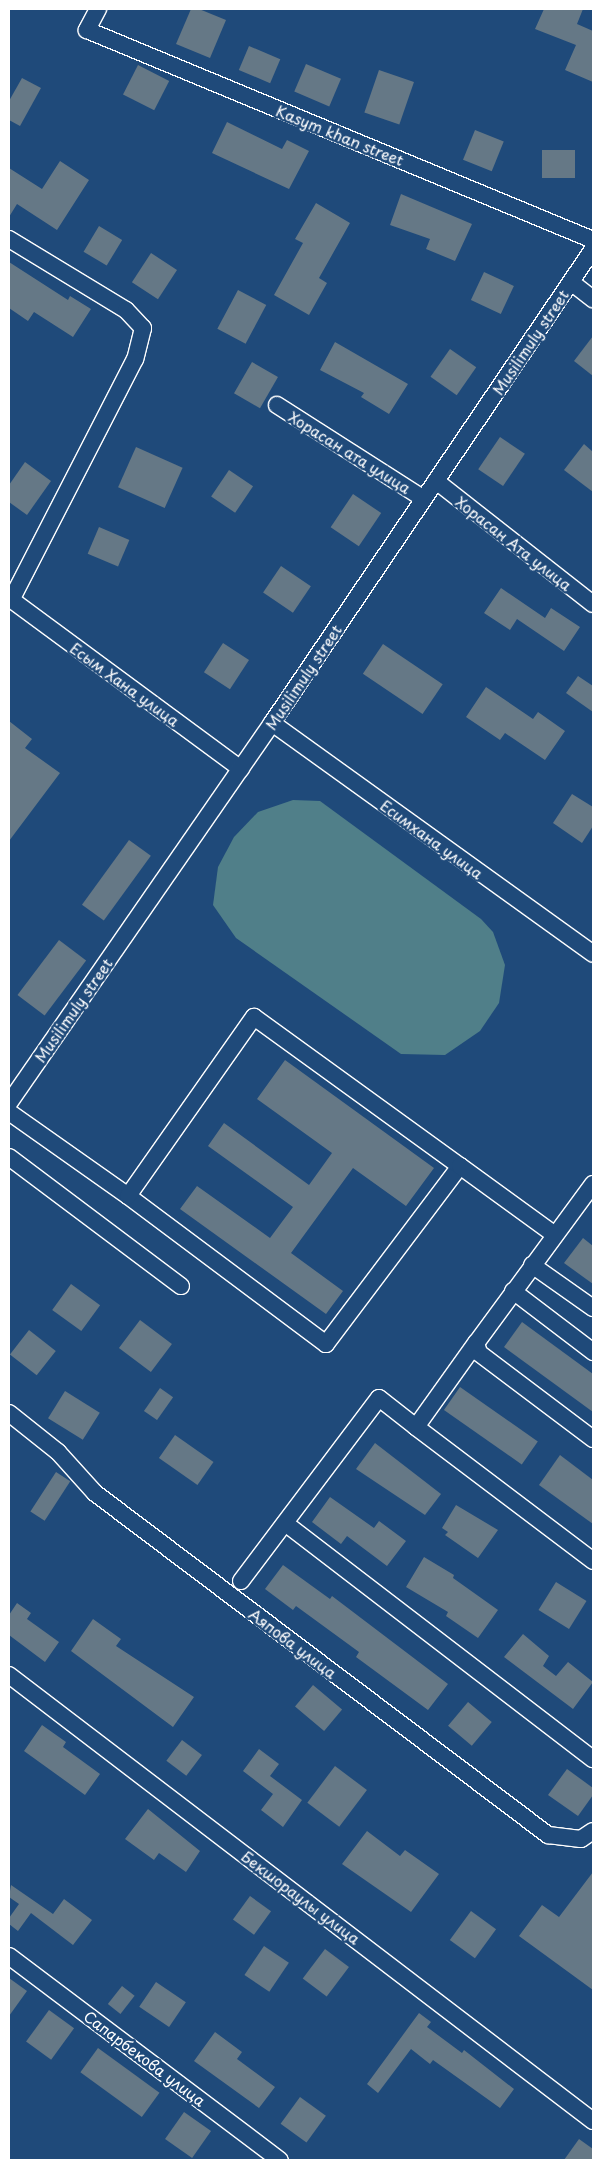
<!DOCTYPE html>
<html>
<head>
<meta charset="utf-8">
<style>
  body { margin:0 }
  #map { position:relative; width:602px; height:2169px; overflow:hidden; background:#1f4a7a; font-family:"Playpen Sans",sans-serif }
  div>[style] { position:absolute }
  .green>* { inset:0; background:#507f89 }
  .building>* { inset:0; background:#657886; transform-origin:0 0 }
  .roads { filter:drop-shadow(1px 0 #fff) drop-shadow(-1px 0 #fff) drop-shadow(0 1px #fff) drop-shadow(0 -1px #fff) }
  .minor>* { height:16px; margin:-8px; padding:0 8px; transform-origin:8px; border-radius:8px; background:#1f4a7a }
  span { translate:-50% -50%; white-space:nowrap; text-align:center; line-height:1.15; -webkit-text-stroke:5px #1f4a7a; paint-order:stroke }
  .street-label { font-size:15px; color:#fff }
  .frame { position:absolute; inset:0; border:10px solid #fff; pointer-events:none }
</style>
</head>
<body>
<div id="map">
  <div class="green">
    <i style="clip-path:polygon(293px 800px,320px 801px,481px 919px,493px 932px,505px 965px,499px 1003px,480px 1031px,445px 1055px,401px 1054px,236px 938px,213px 905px,218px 867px,234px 837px,258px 812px)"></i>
  </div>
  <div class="building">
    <i style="clip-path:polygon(191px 9px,199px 9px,226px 20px,210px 58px,176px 44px)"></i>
    <i style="clip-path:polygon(544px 9px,583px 9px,577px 24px,593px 31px,593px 82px,565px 70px,576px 45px,535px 29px)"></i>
    <i style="left:249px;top:46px;width:34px;height:26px;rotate:23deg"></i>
    <i style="left:306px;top:64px;width:38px;height:30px;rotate:23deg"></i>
    <i style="left:138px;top:65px;width:35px;height:33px;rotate:27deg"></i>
    <i style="left:379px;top:70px;width:37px;height:45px;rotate:19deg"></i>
    <i style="clip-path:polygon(22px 78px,41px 88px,20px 126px,9px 120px,9px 101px)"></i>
    <i style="clip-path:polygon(227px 122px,282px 149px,287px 140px,309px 151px,289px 189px,212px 153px)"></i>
    <i style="left:475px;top:130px;width:31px;height:32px;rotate:22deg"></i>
    <i style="left:575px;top:150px;width:28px;height:33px;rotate:90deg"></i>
    <i style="clip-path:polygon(60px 161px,89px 180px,57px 230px,17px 204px,9px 217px,9px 168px,42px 189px)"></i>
    <i style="clip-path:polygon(401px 194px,472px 224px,455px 261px,426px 249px,430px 239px,390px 225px)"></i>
    <i style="clip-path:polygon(316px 203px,350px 223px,319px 278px,327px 283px,309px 315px,274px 295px,303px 243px,295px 239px)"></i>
    <i style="left:99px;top:226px;width:27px;height:30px;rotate:31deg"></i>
    <i style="left:151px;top:253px;width:31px;height:35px;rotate:33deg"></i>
    <i style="clip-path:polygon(9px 262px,68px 300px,70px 296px,91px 309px,73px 337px,34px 312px,28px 321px,9px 308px)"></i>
    <i style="left:484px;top:272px;width:33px;height:31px;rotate:25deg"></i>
    <i style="left:238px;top:290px;width:32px;height:44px;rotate:28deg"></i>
    <i style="clip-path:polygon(593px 336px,593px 376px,574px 361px)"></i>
    <i style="clip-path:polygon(335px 342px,408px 384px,389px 414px,361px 397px,364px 393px,320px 370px)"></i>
    <i style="left:450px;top:349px;width:32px;height:34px;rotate:35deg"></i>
    <i style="left:252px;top:362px;width:30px;height:36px;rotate:30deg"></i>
    <i style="left:500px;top:437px;width:30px;height:39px;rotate:34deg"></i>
    <i style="clip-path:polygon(584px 444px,593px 452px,593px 492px,564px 470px)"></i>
    <i style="left:136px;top:447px;width:51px;height:44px;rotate:24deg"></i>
    <i style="clip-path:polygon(25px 462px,51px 481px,27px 515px,9px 502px,9px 485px)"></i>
    <i style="left:229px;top:470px;width:29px;height:32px;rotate:34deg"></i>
    <i style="left:353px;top:494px;width:34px;height:40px;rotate:34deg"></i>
    <i style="left:99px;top:527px;width:33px;height:29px;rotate:23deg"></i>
    <i style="left:281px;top:566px;width:36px;height:32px;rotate:34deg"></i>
    <i style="clip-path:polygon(501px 588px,545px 618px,551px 608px,580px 627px,564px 651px,517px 619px,510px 630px,484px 613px)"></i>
    <i style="left:223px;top:643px;width:31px;height:35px;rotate:33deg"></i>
    <i style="left:383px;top:644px;width:72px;height:36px;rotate:34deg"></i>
    <i style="clip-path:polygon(578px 676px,593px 686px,593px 712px,566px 693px)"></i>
    <i style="clip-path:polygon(486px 687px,533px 719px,538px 712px,565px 731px,545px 760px,505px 733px,500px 740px,466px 717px)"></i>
    <i style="clip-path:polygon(9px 721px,32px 739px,25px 748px,60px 773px,9px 841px)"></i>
    <i style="clip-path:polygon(572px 794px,593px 807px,593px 826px,582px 843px,553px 823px)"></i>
    <i style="left:129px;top:840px;width:27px;height:80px;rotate:36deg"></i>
    <i style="left:59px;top:940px;width:34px;height:69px;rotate:37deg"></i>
    <i style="clip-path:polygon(285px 1060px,434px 1168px,406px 1206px,353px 1168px,291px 1253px,343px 1291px,326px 1314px,180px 1209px,197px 1186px,270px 1238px,293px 1207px,208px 1146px,224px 1123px,309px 1185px,332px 1153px,257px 1099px)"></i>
    <i style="clip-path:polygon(583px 1238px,593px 1246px,593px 1284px,564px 1263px)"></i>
    <i style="left:71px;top:1284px;width:36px;height:32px;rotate:36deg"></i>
    <i style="left:140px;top:1320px;width:40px;height:35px;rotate:37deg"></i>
    <i style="clip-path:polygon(522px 1322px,593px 1374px,593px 1412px,504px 1347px)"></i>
    <i style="left:29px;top:1330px;width:34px;height:31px;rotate:38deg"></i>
    <i style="left:460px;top:1387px;width:95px;height:28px;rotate:35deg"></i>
    <i style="left:160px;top:1388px;width:16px;height:28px;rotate:35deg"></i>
    <i style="left:65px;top:1391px;width:41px;height:32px;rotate:32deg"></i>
    <i style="left:175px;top:1435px;width:47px;height:28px;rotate:35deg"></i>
    <i style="clip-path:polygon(375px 1443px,441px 1494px,425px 1515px,356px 1469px)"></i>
    <i style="clip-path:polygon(560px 1455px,593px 1480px,593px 1524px,539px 1485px)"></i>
    <i style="left:56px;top:1472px;width:17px;height:47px;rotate:33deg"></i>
    <i style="clip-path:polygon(330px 1497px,374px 1528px,379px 1521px,406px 1541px,387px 1566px,347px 1536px,341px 1544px,312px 1522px)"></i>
    <i style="clip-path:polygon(456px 1505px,498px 1530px,478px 1558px,445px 1535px,448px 1532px,442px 1528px)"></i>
    <i style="clip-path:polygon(424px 1557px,454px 1575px,453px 1578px,498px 1610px,478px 1638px,446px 1616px,448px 1612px,406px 1587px)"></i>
    <i style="clip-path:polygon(283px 1565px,330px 1599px,332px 1596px,448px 1684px,428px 1710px,356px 1657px,359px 1652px,296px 1606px,293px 1610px,265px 1589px)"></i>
    <i style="left:556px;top:1582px;width:36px;height:33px;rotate:32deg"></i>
    <i style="clip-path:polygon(17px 1603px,31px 1613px,27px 1619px,59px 1642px,45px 1662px,9px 1635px,9px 1615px)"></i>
    <i style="clip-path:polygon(93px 1619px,121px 1639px,116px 1646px,194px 1697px,173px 1727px,71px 1651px)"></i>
    <i style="clip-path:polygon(523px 1634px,549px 1656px,543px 1666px,556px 1676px,568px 1662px,593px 1682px,573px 1709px,504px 1657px)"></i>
    <i style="left:313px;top:1685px;width:38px;height:28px;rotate:40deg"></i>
    <i style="left:468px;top:1702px;width:31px;height:31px;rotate:40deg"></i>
    <i style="clip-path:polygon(42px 1725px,66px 1742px,63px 1747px,100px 1774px,85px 1795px,24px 1751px)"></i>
    <i style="left:182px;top:1740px;width:25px;height:26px;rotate:37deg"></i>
    <i style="clip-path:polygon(259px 1749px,279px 1764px,270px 1776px,302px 1800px,283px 1827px,261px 1810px,273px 1794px,243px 1771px)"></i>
    <i style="left:335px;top:1766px;width:40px;height:46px;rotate:37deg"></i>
    <i style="clip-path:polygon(567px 1769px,593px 1788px,593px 1795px,578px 1816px,548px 1795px)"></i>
    <i style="clip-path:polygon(148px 1809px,200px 1851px,186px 1872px,159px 1853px,154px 1860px,125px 1839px)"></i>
    <i style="clip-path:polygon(367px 1831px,400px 1856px,405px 1850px,439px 1874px,411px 1912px,342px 1864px)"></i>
    <i style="clip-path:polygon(593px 1872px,593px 1990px,519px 1936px,542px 1905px,559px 1917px)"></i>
    <i style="clip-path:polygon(11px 1885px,53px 1914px,64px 1899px,92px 1920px,73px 1945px,31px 1913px,18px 1931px,9px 1924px,9px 1918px,19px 1904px,9px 1897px)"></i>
    <i style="left:250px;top:1896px;width:26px;height:29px;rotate:36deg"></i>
    <i style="left:471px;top:1911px;width:31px;height:36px;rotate:36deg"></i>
    <i style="left:264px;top:1946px;width:30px;height:35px;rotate:34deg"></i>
    <i style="left:325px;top:1949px;width:30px;height:37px;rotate:37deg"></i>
    <i style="clip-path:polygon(9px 1978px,27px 1991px,9px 2016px)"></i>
    <i style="left:156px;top:1982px;width:36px;height:30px;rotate:34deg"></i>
    <i style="left:122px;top:1986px;width:16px;height:23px;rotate:38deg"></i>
    <i style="left:49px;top:2010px;width:31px;height:39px;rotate:36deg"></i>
    <i style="clip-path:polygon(419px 2013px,431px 2022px,427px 2027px,462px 2053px,464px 2050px,514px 2089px,500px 2108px,433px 2060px,430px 2064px,411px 2049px,378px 2093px,367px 2084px)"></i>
    <i style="clip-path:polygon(215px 2032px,242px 2052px,237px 2059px,275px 2087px,259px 2108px,194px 2061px)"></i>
    <i style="left:98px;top:2048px;width:76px;height:30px;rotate:36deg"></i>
    <i style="left:300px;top:2097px;width:32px;height:33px;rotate:36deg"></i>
    <i style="left:184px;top:2112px;width:33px;height:33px;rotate:35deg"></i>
    <i style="clip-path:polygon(579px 2139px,593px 2149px,593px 2160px,564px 2160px)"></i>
  </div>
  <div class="roads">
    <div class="minor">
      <i style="left:98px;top:9px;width:24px;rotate:118deg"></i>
      <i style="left:87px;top:30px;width:548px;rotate:22.54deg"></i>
      <i style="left:9px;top:239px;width:137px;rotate:31.3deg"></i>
      <i style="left:126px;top:310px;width:25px;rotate:47deg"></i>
      <i style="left:143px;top:328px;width:32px;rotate:104deg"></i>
      <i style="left:135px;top:359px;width:271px;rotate:117.2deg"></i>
      <i style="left:571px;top:282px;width:28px;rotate:38deg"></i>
      <i style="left:277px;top:405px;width:174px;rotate:32.6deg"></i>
      <i style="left:436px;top:481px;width:199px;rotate:38.1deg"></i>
      <i style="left:9px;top:598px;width:288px;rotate:36.4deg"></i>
      <i style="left:272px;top:723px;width:395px;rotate:35.7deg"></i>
      <i style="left:9px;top:1103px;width:462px;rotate:-55.3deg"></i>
      <i style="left:272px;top:723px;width:572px;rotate:-55.89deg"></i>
      <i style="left:9px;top:1112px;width:146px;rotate:35.2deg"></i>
      <i style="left:9px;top:1157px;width:215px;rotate:36.9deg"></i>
      <i style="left:460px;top:1166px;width:223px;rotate:127deg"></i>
      <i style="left:326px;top:1344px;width:247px;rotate:-143.2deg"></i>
      <i style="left:128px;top:1196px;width:219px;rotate:-54.9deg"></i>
      <i style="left:254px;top:1017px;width:254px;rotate:35.9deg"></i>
      <i style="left:460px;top:1166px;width:117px;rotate:36deg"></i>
      <i style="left:593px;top:1184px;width:197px;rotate:126.3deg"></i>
      <i style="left:476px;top:1343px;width:10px;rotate:73deg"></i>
      <i style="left:479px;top:1353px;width:143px;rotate:37deg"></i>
      <i style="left:532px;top:1265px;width:75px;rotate:35.2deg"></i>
      <i style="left:513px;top:1291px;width:101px;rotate:37.3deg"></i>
      <i style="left:9px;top:1413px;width:63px;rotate:38.5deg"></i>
      <i style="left:58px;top:1452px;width:55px;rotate:47.9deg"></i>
      <i style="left:95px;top:1493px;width:568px;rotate:37.05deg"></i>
      <i style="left:548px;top:1835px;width:33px;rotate:7deg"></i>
      <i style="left:581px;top:1839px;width:14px;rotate:-34deg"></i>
      <i style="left:416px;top:1427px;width:222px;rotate:37.1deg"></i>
      <i style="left:285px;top:1523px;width:388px;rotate:37.5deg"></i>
      <i style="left:241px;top:1581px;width:229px;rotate:-53deg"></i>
      <i style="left:379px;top:1398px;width:47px;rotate:38.1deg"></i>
      <i style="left:416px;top:1427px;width:103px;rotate:-54.5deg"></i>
      <i style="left:9px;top:1675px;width:735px;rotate:37.37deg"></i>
      <i style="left:9px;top:1956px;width:339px;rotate:37deg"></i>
    </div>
  </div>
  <div class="street-label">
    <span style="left:340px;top:135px;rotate:22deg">Kasym khan street</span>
    <span style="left:530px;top:342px;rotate:-56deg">Musilimuly street</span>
    <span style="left:350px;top:452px;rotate:32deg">Хорасан ата улица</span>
    <span style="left:514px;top:543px;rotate:38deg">Хорасан Ата улица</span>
    <span style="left:303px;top:677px;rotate:-56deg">Musilimuly street</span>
    <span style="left:125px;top:684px;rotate:36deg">Есым Хана улица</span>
    <span style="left:432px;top:839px;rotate:36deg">Есимхана улица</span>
    <span style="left:73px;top:1010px;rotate:-55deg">Musilimuly street</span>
    <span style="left:293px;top:1643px;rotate:37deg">Аяпова улица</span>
    <span style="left:301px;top:1897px;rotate:37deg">Бекшораулы улица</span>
    <span style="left:145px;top:2058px;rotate:37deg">Сапарбекова улица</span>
  </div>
  <div class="frame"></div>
</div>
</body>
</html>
